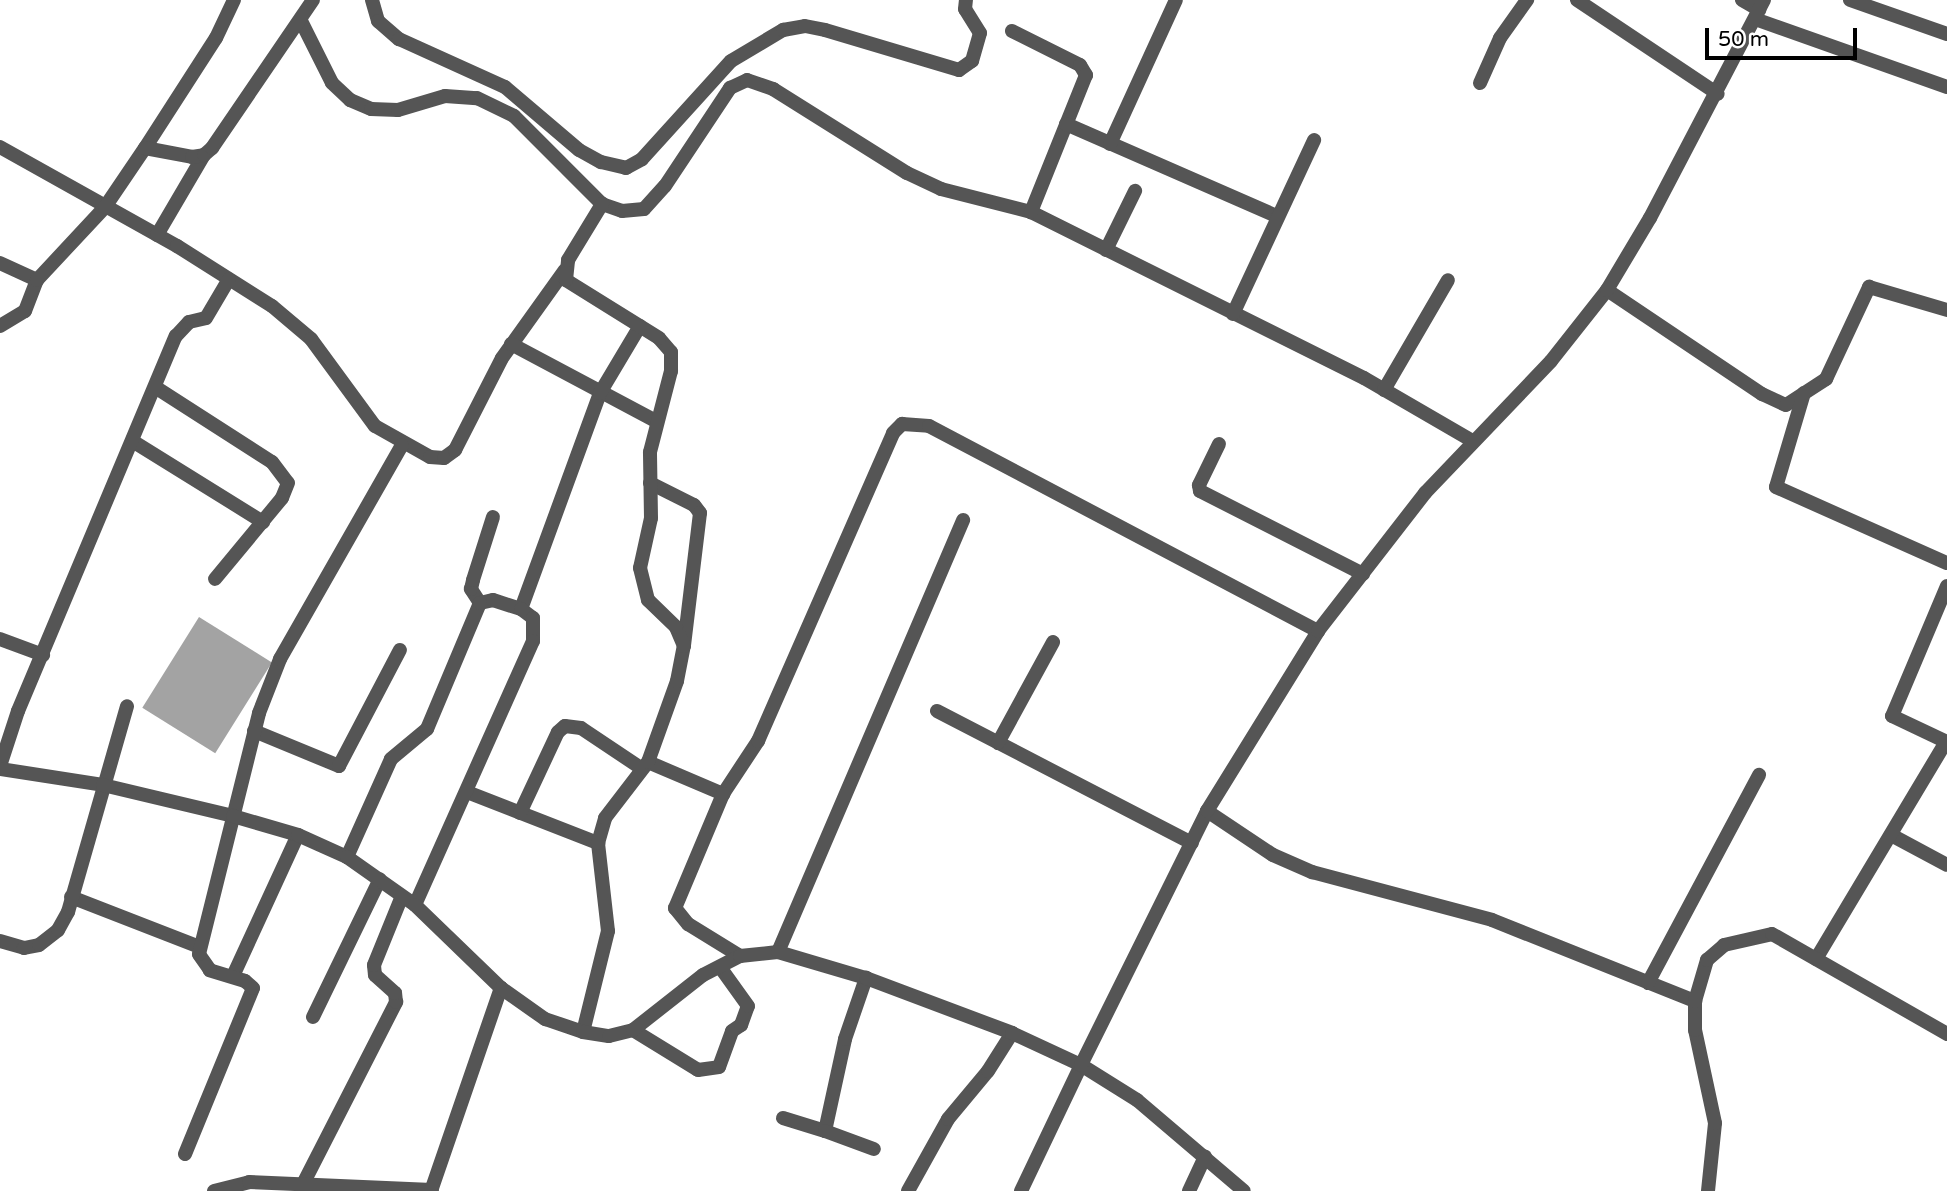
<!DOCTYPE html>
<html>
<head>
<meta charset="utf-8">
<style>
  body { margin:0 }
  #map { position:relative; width:1947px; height:1191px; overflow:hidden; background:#fff; font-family:"Varela Round",sans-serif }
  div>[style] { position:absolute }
  .water>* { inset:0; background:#a3a3a3; transform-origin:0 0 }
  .minor>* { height:14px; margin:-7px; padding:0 7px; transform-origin:7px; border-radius:7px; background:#555 }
  .tertiary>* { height:14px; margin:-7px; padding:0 7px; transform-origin:7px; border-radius:7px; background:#555 }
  span { translate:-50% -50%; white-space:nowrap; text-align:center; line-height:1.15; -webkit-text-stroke:5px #fff; paint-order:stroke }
  .scale { position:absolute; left:1705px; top:28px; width:152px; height:32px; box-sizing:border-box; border:4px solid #000; border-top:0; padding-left:9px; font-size:21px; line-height:24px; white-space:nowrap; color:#000; -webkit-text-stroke:5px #fff; paint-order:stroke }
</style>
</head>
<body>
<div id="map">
  <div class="water">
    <i style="left:199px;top:617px;width:86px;height:107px;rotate:32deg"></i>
  </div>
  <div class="minor">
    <i style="left:372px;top:0;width:22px;rotate:74deg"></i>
    <i style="left:378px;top:21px;width:28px;rotate:41deg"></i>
    <i style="left:399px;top:39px;width:116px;rotate:24.4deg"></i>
    <i style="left:505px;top:87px;width:97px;rotate:40.4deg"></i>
    <i style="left:579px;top:150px;width:25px;rotate:29deg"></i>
    <i style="left:601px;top:162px;width:26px;rotate:13deg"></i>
    <i style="left:626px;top:168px;width:18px;rotate:-29deg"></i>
    <i style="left:642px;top:159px;width:132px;rotate:-47.8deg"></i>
    <i style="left:731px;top:61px;width:61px;rotate:-30.8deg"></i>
    <i style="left:783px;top:30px;width:22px;rotate:-10deg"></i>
    <i style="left:805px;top:26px;width:20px;rotate:11deg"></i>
    <i style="left:825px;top:30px;width:140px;rotate:16.6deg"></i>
    <i style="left:959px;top:70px;width:16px;rotate:-35deg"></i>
    <i style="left:972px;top:61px;width:29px;rotate:-74deg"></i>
    <i style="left:980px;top:33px;width:28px;rotate:-122deg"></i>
    <i style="left:965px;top:9px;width:9px;rotate:-84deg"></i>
    <i style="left:1577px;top:0;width:169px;rotate:33.7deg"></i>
    <i style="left:1742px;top:0;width:20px;rotate:30deg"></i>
    <i style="left:1850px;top:0;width:103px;rotate:19.3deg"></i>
    <i style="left:1755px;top:19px;width:204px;rotate:19.5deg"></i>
    <i style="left:301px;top:21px;width:69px;rotate:63.4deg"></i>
    <i style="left:332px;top:83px;width:25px;rotate:43deg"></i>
    <i style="left:350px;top:100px;width:23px;rotate:23deg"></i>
    <i style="left:371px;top:109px;width:27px;rotate:2deg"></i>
    <i style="left:398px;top:110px;width:49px;rotate:-16.6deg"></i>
    <i style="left:445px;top:96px;width:32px;rotate:4deg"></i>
    <i style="left:477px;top:98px;width:41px;rotate:25.9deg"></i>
    <i style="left:514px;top:116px;width:124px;rotate:45deg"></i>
    <i style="left:602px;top:204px;width:21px;rotate:19deg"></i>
    <i style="left:622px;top:211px;width:22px;rotate:-5deg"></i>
    <i style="left:644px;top:209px;width:31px;rotate:-48deg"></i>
    <i style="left:665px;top:186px;width:118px;rotate:-56.4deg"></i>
    <i style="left:730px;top:88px;width:19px;rotate:-25deg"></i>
    <i style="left:747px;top:80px;width:28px;rotate:19deg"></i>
    <i style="left:773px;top:89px;width:158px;rotate:32.1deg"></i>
    <i style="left:907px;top:173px;width:38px;rotate:25deg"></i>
    <i style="left:941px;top:189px;width:93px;rotate:14.3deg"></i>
    <i style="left:1031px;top:212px;width:372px;rotate:26.5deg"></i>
    <i style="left:1364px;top:378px;width:124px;rotate:30.1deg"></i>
    <i style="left:1012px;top:31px;width:76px;rotate:26.6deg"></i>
    <i style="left:1080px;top:65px;width:12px;rotate:59deg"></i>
    <i style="left:1086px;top:75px;width:148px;rotate:111.9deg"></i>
    <i style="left:1480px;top:83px;width:49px;rotate:-66deg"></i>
    <i style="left:1500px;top:38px;width:47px;rotate:-54.6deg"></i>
    <i style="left:1066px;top:124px;width:230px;rotate:23.6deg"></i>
    <i style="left:1110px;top:144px;width:158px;rotate:-65.4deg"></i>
    <i style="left:0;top:147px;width:203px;rotate:29.2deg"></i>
    <i style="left:177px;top:246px;width:112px;rotate:32.3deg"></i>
    <i style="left:272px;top:306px;width:51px;rotate:40.2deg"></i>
    <i style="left:311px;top:339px;width:108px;rotate:53.7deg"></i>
    <i style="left:375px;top:426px;width:63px;rotate:29.4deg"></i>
    <i style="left:430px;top:457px;width:14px;rotate:4deg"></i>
    <i style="left:444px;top:458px;width:14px;rotate:-36deg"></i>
    <i style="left:455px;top:450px;width:103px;rotate:-62.9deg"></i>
    <i style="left:502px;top:358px;width:108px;rotate:-54.4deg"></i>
    <i style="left:145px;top:148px;width:131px;rotate:-57.2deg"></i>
    <i style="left:216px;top:38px;width:42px;rotate:-64.7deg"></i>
    <i style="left:157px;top:235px;width:93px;rotate:-59.6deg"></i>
    <i style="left:1106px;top:250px;width:66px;rotate:-63.8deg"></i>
    <i style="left:0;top:263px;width:41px;rotate:24.7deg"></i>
    <i style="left:1607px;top:290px;width:187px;rotate:33.9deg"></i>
    <i style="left:1762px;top:394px;width:26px;rotate:25deg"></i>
    <i style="left:1786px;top:405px;width:48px;rotate:-33deg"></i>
    <i style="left:1826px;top:379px;width:102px;rotate:-64.9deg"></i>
    <i style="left:1869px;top:287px;width:81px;rotate:16.4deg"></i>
    <i style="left:1233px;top:314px;width:192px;rotate:-65deg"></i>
    <i style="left:0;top:326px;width:29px;rotate:-31deg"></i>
    <i style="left:25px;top:311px;width:33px;rotate:-69deg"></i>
    <i style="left:37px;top:280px;width:100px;rotate:-47deg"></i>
    <i style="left:105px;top:207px;width:71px;rotate:-55.9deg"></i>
    <i style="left:145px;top:148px;width:48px;rotate:10.8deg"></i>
    <i style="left:192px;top:157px;width:12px;rotate:-9deg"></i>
    <i style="left:204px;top:155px;width:11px;rotate:-41deg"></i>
    <i style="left:212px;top:148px;width:179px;rotate:-55.7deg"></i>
    <i style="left:511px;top:344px;width:164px;rotate:28deg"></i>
    <i style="left:155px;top:387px;width:139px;rotate:32.7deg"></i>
    <i style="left:272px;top:462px;width:26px;rotate:53deg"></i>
    <i style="left:288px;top:483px;width:16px;rotate:112deg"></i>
    <i style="left:282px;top:498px;width:105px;rotate:129.6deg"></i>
    <i style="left:1384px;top:390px;width:127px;rotate:-59.8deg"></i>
    <i style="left:1804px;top:393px;width:98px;rotate:106.6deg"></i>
    <i style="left:1776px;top:487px;width:187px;rotate:24deg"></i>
    <i style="left:134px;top:442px;width:152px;rotate:31.8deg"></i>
    <i style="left:1219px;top:444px;width:46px;rotate:116deg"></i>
    <i style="left:1199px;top:485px;width:6px;rotate:81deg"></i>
    <i style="left:1200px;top:491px;width:183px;rotate:27deg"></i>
    <i style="left:650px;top:483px;width:49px;rotate:26.6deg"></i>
    <i style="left:694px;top:505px;width:10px;rotate:53deg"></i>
    <i style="left:700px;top:513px;width:133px;rotate:96.9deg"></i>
    <i style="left:1947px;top:586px;width:141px;rotate:112.9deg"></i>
    <i style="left:1892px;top:716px;width:61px;rotate:25.3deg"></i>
    <i style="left:480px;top:603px;width:17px;rotate:-123deg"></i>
    <i style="left:471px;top:589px;width:9px;rotate:-77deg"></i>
    <i style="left:473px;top:580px;width:66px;rotate:-72.4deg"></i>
    <i style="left:521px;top:609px;width:230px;rotate:-69.9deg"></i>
    <i style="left:600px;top:393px;width:78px;rotate:-59.2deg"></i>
    <i style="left:0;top:639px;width:46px;rotate:20.4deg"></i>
    <i style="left:937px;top:711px;width:287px;rotate:27.4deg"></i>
    <i style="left:254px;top:731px;width:92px;rotate:22.4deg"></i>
    <i style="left:339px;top:766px;width:131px;rotate:-62.3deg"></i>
    <i style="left:998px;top:743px;width:115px;rotate:-61.4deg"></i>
    <i style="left:648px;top:762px;width:82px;rotate:23.1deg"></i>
    <i style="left:723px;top:794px;width:64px;rotate:-56.6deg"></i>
    <i style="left:758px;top:741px;width:336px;rotate:-66.3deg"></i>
    <i style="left:893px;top:433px;width:13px;rotate:-45deg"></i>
    <i style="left:902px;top:424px;width:27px;rotate:4deg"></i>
    <i style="left:929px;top:426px;width:440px;rotate:27.8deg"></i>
    <i style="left:0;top:766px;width:58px;rotate:-71.9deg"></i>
    <i style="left:18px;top:711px;width:407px;rotate:-67.2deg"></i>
    <i style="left:176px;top:336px;width:19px;rotate:-47deg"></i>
    <i style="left:189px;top:322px;width:17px;rotate:-13deg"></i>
    <i style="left:206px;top:318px;width:45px;rotate:-59.5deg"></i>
    <i style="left:467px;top:792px;width:141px;rotate:21.3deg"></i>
    <i style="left:723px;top:794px;width:124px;rotate:112.8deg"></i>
    <i style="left:675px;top:908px;width:21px;rotate:51deg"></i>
    <i style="left:688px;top:924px;width:61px;rotate:31.6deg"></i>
    <i style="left:1207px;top:811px;width:79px;rotate:33.7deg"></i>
    <i style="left:1273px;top:855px;width:43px;rotate:23.6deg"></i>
    <i style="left:1312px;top:872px;width:186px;rotate:14.9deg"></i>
    <i style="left:1492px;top:920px;width:219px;rotate:21.8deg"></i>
    <i style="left:520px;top:813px;width:89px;rotate:-64.9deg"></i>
    <i style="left:558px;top:732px;width:9px;rotate:-41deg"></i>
    <i style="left:565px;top:726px;width:16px;rotate:7deg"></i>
    <i style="left:581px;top:728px;width:72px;rotate:33.7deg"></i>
    <i style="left:1893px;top:836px;width:61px;rotate:28.2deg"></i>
    <i style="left:347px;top:857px;width:107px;rotate:-65.8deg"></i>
    <i style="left:391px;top:759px;width:47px;rotate:-39.8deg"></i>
    <i style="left:427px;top:729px;width:137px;rotate:-67.2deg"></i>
    <i style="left:480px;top:603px;width:13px;rotate:-13deg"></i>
    <i style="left:493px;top:600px;width:29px;rotate:18deg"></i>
    <i style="left:521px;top:609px;width:15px;rotate:37deg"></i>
    <i style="left:533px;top:618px;width:23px;rotate:90deg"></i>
    <i style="left:533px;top:641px;width:289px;rotate:114.1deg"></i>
    <i style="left:71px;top:897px;width:138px;rotate:21.2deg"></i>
    <i style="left:0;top:941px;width:25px;rotate:16deg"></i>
    <i style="left:24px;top:948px;width:15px;rotate:-11deg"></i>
    <i style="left:39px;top:945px;width:24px;rotate:-38deg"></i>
    <i style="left:58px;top:930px;width:21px;rotate:-61deg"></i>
    <i style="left:68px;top:912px;width:214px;rotate:-74deg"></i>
    <i style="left:778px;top:952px;width:470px;rotate:-66.8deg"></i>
    <i style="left:1816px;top:959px;width:253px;rotate:-59.1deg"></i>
    <i style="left:233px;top:976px;width:155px;rotate:-65.3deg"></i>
    <i style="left:1648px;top:983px;width:236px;rotate:-61.9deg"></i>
    <i style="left:313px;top:1017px;width:153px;rotate:-64.1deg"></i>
    <i style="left:633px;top:1030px;width:76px;rotate:31.6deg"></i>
    <i style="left:698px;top:1070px;width:21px;rotate:-8deg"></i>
    <i style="left:719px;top:1067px;width:38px;rotate:-70deg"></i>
    <i style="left:732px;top:1031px;width:11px;rotate:-34deg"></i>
    <i style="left:741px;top:1025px;width:20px;rotate:-70deg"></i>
    <i style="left:748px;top:1006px;width:48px;rotate:-125.7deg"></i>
    <i style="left:583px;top:1032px;width:104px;rotate:-76.1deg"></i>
    <i style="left:608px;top:931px;width:89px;rotate:-96.5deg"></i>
    <i style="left:598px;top:843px;width:26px;rotate:-74deg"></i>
    <i style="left:605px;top:818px;width:71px;rotate:-52.5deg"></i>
    <i style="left:648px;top:762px;width:86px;rotate:-70.3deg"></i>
    <i style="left:677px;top:681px;width:36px;rotate:-79deg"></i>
    <i style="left:684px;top:646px;width:21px;rotate:-113deg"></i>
    <i style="left:676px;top:627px;width:39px;rotate:-136deg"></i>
    <i style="left:648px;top:600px;width:33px;rotate:-104deg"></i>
    <i style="left:640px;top:568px;width:51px;rotate:-77.6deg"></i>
    <i style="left:651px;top:518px;width:66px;rotate:-90.9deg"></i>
    <i style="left:650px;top:452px;width:84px;rotate:-75.5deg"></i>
    <i style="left:671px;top:371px;width:19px;rotate:-90deg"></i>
    <i style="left:671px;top:352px;width:18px;rotate:-131deg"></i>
    <i style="left:659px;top:338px;width:110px;rotate:-148.1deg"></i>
    <i style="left:566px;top:280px;width:20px;rotate:-84deg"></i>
    <i style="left:568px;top:260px;width:66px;rotate:-58.7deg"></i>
    <i style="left:783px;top:1118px;width:44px;rotate:17.2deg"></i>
    <i style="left:825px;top:1131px;width:94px;rotate:-77.7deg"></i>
    <i style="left:845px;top:1039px;width:65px;rotate:-71deg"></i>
    <i style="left:825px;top:1131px;width:52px;rotate:20.2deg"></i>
    <i style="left:185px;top:1154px;width:179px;rotate:-67.7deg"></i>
    <i style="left:253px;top:988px;width:11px;rotate:-139deg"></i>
    <i style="left:245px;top:981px;width:37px;rotate:-163deg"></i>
    <i style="left:210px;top:970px;width:19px;rotate:-125deg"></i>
    <i style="left:199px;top:954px;width:248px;rotate:-76deg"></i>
    <i style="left:259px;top:713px;width:58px;rotate:-68.7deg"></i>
    <i style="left:280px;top:659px;width:246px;rotate:-60.3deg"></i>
    <i style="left:302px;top:1186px;width:207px;rotate:-62.9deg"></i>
    <i style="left:396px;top:1002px;width:9px;rotate:-96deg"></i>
    <i style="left:395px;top:993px;width:27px;rotate:-138deg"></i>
    <i style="left:375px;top:975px;width:10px;rotate:-96deg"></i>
    <i style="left:374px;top:965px;width:74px;rotate:-67.9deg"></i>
    <i style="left:214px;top:1191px;width:36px;rotate:-14deg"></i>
    <i style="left:249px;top:1182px;width:183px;rotate:2.5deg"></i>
    <i style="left:431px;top:1191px;width:215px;rotate:-71deg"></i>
    <i style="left:908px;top:1191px;width:82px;rotate:-60.9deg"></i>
    <i style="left:948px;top:1119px;width:62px;rotate:-50.2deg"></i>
    <i style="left:988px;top:1071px;width:45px;rotate:-57.7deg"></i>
    <i style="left:1021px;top:1191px;width:140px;rotate:-64.5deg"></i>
    <i style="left:1189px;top:1191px;width:38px;rotate:-65deg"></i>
    <i style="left:1708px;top:1191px;width:68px;rotate:-84.1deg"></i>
    <i style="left:1715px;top:1123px;width:95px;rotate:-102.1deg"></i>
    <i style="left:1695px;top:1030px;width:29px;rotate:-90deg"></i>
    <i style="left:1695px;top:1001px;width:43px;rotate:-73.7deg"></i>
    <i style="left:1707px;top:960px;width:23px;rotate:-41deg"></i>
    <i style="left:1724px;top:945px;width:49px;rotate:-12.9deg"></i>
    <i style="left:1772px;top:934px;width:202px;rotate:29.7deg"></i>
  </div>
  <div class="tertiary">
    <i style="left:0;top:769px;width:104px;rotate:8.8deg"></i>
    <i style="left:103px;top:785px;width:134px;rotate:13.4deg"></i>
    <i style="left:233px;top:816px;width:68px;rotate:16.3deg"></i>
    <i style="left:298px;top:835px;width:54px;rotate:24.2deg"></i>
    <i style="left:347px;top:857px;width:83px;rotate:35.2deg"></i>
    <i style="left:415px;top:905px;width:120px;rotate:44deg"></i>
    <i style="left:501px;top:988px;width:54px;rotate:35.2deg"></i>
    <i style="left:545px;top:1019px;width:40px;rotate:18.9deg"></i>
    <i style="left:583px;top:1032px;width:26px;rotate:9deg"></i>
    <i style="left:609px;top:1036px;width:25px;rotate:-14deg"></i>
    <i style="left:633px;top:1030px;width:89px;rotate:-38.2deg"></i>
    <i style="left:703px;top:975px;width:42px;rotate:-27.2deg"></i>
    <i style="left:740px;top:956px;width:38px;rotate:-6deg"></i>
    <i style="left:778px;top:952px;width:92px;rotate:16.5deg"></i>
    <i style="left:866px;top:978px;width:156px;rotate:20.6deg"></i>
    <i style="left:1012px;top:1033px;width:76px;rotate:24.9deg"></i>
    <i style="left:1081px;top:1065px;width:66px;rotate:32deg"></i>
    <i style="left:1137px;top:1100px;width:140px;rotate:40.4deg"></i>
    <i style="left:1081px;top:1065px;width:284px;rotate:-63.6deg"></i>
    <i style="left:1207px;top:811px;width:211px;rotate:-58.3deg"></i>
    <i style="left:1318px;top:631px;width:175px;rotate:-52.2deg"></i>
    <i style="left:1425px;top:493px;width:182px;rotate:-46.3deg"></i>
    <i style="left:1551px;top:361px;width:90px;rotate:-51.7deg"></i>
    <i style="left:1607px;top:290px;width:84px;rotate:-59.2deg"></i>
    <i style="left:1650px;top:218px;width:246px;rotate:-62.4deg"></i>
  </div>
  <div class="scale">50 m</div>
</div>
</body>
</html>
